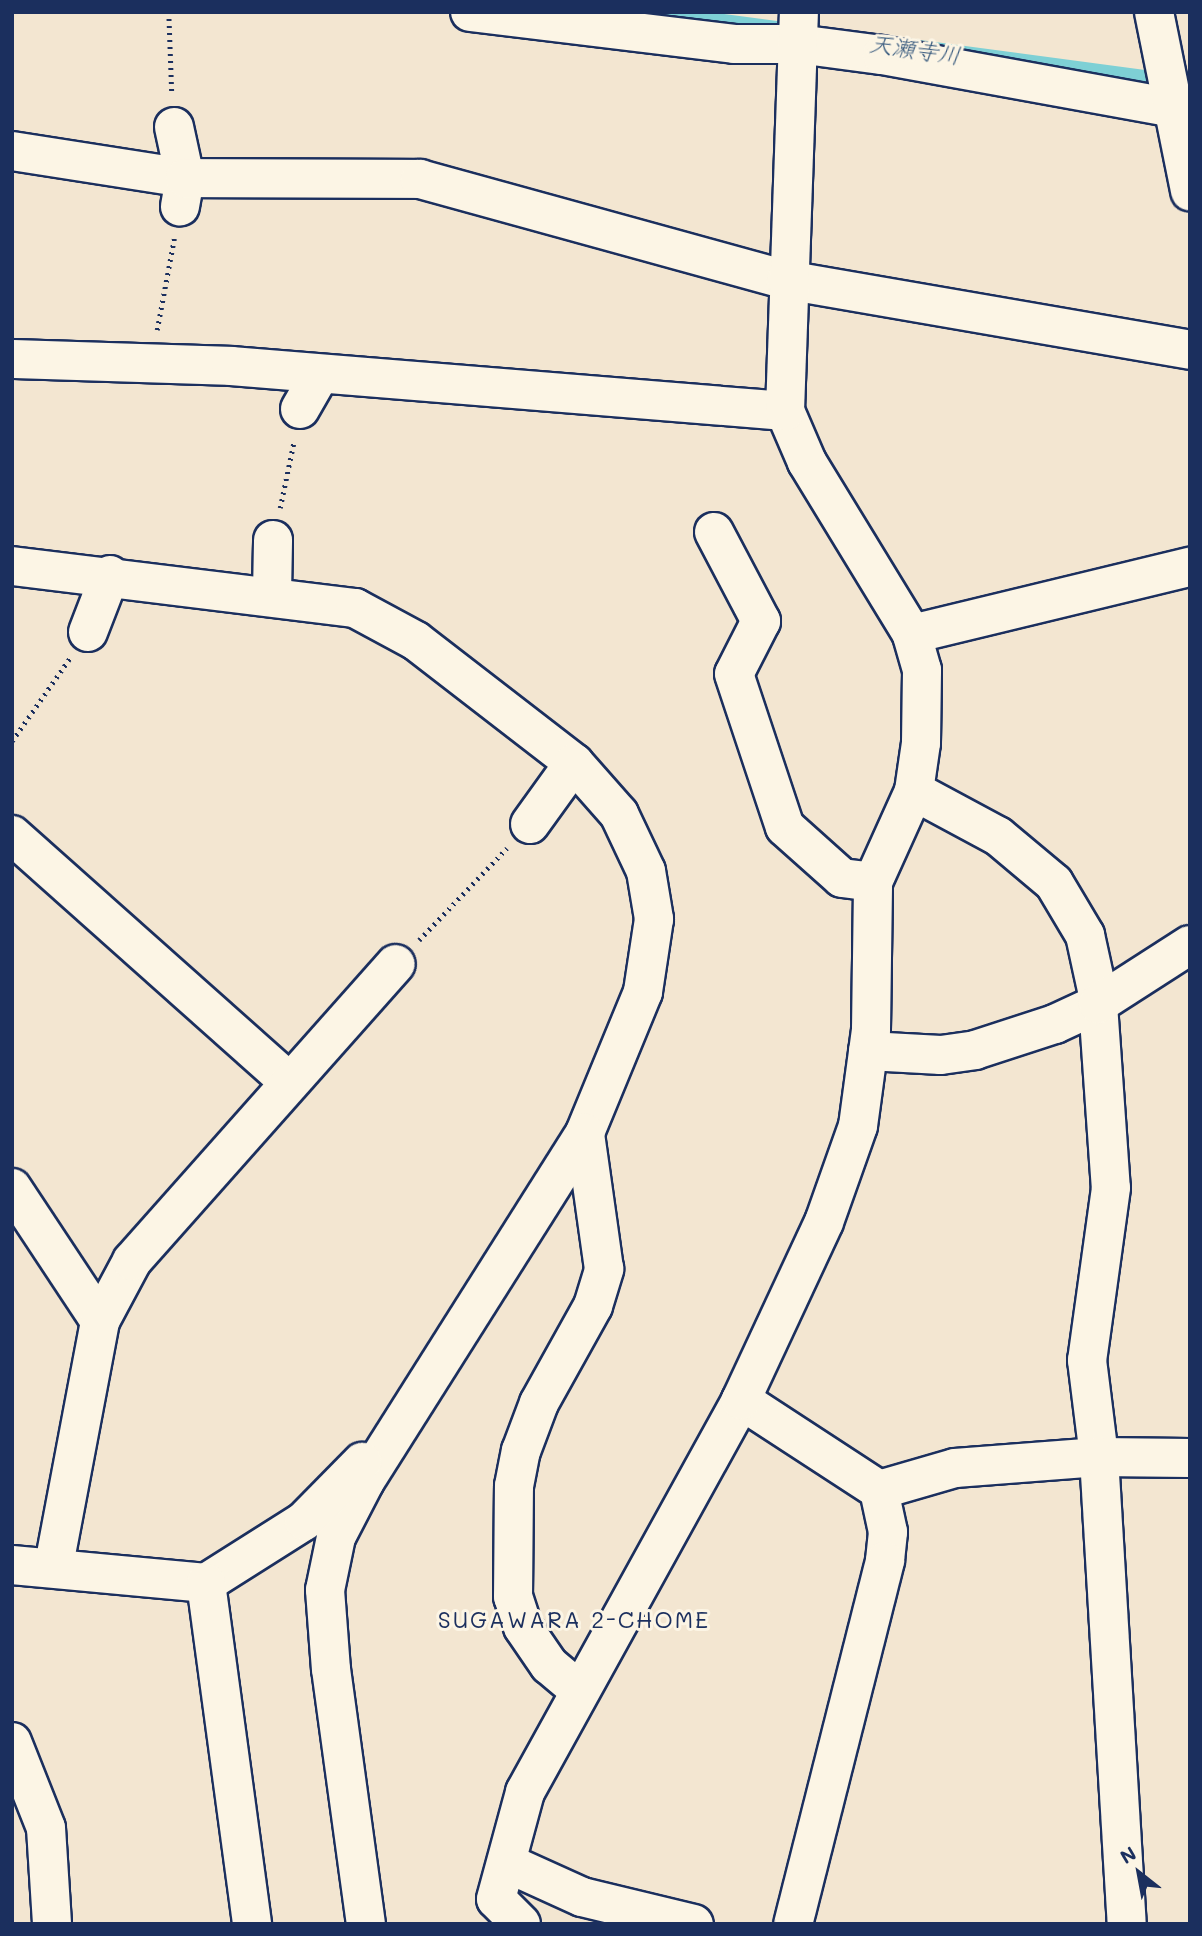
<!DOCTYPE html>
<html>
<head>
<meta charset="utf-8">
<style>
  body { margin:0 }
  #map { position:relative; width:1202px; height:1936px; overflow:hidden; background:#f3e6d1; font-family:Mali,"Klee One",sans-serif }
  div>[style] { position:absolute }
  .water>* { inset:0; background:#7ed0d5 }
  .path>* { height:4.5px; margin-top:-2.25px; transform-origin:0; background:repeating-linear-gradient(90deg,#1b2f5e 0 2px,transparent 0 7px) }
  .roads { filter:drop-shadow(2px 0 #1b2f5e) drop-shadow(-2px 0 #1b2f5e) drop-shadow(0 2px #1b2f5e) drop-shadow(0 -2px #1b2f5e) }
  .minor>* { height:38px; margin:-19px; padding:0 19px; transform-origin:19px; border-radius:19px; background:#fcf5e5 }
  span { translate:-50% -50%; white-space:nowrap; text-align:center; line-height:1.15; -webkit-text-stroke:6px #fcf5e5; paint-order:stroke }
  .water-label { font-size:23px; color:#34577c; font-style:italic }
  .neighbourhood-label { font-size:23px; color:#1b2f5e; letter-spacing:2px }
  .frame { position:absolute; inset:0; border:14px solid #1b2f5e; pointer-events:none }
  .north { position:absolute; left:1104px; top:1838px; width:70px; height:70px; -webkit-text-stroke:5px #fcf5e5; paint-order:stroke; rotate:329deg; font-size:19px; font-weight:700; line-height:28px; text-align:center; color:#1b2f5e }
  .north::after { content:''; display:block; margin:auto; width:24px; height:32px; background:#1b2f5e; clip-path:polygon(50% 0,100% 100%,50% 72%,0 100%) }
</style>
</head>
<body>
<div id="map">
  <div class="water">
    <i style="clip-path:polygon(552px 12px,709px 12px,1190px 76px,1190px 93px)"></i>
  </div>
  <div class="path">
    <i style="left:169px;top:12px;width:83px;rotate:87.9deg"></i>
    <i style="left:157px;top:330px;width:93px;rotate:-79.4deg"></i>
    <i style="left:280px;top:508px;width:68px;rotate:-78.2deg"></i>
    <i style="left:12px;top:741px;width:101px;rotate:-55.1deg"></i>
    <i style="left:419px;top:940px;width:127px;rotate:-46.3deg"></i>
  </div>
  <div class="roads">
    <div class="minor">
      <i style="left:470px;top:12px;width:266px;rotate:6.9deg"></i>
      <i style="left:734px;top:44px;width:64px"></i>
      <i style="left:798px;top:44px;width:85px;rotate:7.5deg"></i>
      <i style="left:882px;top:55px;width:313px;rotate:10.3deg"></i>
      <i style="left:1154px;top:12px;width:183px;rotate:78.6deg"></i>
      <i style="left:174px;top:127px;width:52px;rotate:77.8deg"></i>
      <i style="left:185px;top:178px;width:29px;rotate:100deg"></i>
      <i style="left:12px;top:151px;width:175px;rotate:8.9deg"></i>
      <i style="left:185px;top:178px;width:235px;rotate:0.2deg"></i>
      <i style="left:420px;top:179px;width:380px;rotate:15.4deg"></i>
      <i style="left:786px;top:280px;width:410px;rotate:9.8deg"></i>
      <i style="left:12px;top:359px;width:219px;rotate:1.8deg"></i>
      <i style="left:231px;top:366px;width:556px;rotate:4.64deg"></i>
      <i style="left:300px;top:409px;width:38px;rotate:-60deg"></i>
      <i style="left:714px;top:532px;width:101px;rotate:62.2deg"></i>
      <i style="left:761px;top:621px;width:59px;rotate:117deg"></i>
      <i style="left:734px;top:674px;width:161px;rotate:71.6deg"></i>
      <i style="left:785px;top:827px;width:76px;rotate:41.8deg"></i>
      <i style="left:842px;top:878px;width:31px;rotate:7deg"></i>
      <i style="left:12px;top:566px;width:346px;rotate:7deg"></i>
      <i style="left:355px;top:608px;width:69px;rotate:28.4deg"></i>
      <i style="left:416px;top:641px;width:200px;rotate:37.7deg"></i>
      <i style="left:574px;top:763px;width:68px;rotate:48.6deg"></i>
      <i style="left:619px;top:814px;width:63px;rotate:64.7deg"></i>
      <i style="left:646px;top:871px;width:49px;rotate:80.5deg"></i>
      <i style="left:654px;top:919px;width:74px;rotate:98.6deg"></i>
      <i style="left:643px;top:992px;width:152px;rotate:112.4deg"></i>
      <i style="left:585px;top:1133px;width:412px;rotate:122.3deg"></i>
      <i style="left:365px;top:1481px;width:63px;rotate:117.4deg"></i>
      <i style="left:336px;top:1537px;width:54px;rotate:101.7deg"></i>
      <i style="left:325px;top:1590px;width:79px;rotate:85.7deg"></i>
      <i style="left:331px;top:1669px;width:257px;rotate:82.2deg"></i>
      <i style="left:272px;top:594px;width:54px;rotate:-88.9deg"></i>
      <i style="left:88px;top:632px;width:61px;rotate:-68.9deg"></i>
      <i style="left:912px;top:634px;width:286px;rotate:-13.6deg"></i>
      <i style="left:914px;top:791px;width:95px;rotate:28.2deg"></i>
      <i style="left:998px;top:836px;width:73px;rotate:40deg"></i>
      <i style="left:1054px;top:883px;width:61px;rotate:59.2deg"></i>
      <i style="left:1085px;top:935px;width:56px;rotate:77.7deg"></i>
      <i style="left:1097px;top:990px;width:198px;rotate:86deg"></i>
      <i style="left:1111px;top:1188px;width:174px;rotate:97.9deg"></i>
      <i style="left:1087px;top:1360px;width:98px;rotate:82.9deg"></i>
      <i style="left:1099px;top:1457px;width:468px;rotate:86.6deg"></i>
      <i style="left:530px;top:824px;width:75px;rotate:-54.2deg"></i>
      <i style="left:12px;top:835px;width:371px;rotate:41.7deg"></i>
      <i style="left:868px;top:1051px;width:73px;rotate:3.1deg"></i>
      <i style="left:941px;top:1055px;width:34px;rotate:-8deg"></i>
      <i style="left:975px;top:1050px;width:84px;rotate:-18deg"></i>
      <i style="left:1055px;top:1024px;width:47px;rotate:-24.9deg"></i>
      <i style="left:1098px;top:1004px;width:109px;rotate:-32.7deg"></i>
      <i style="left:12px;top:1188px;width:159px;rotate:56.5deg"></i>
      <i style="left:741px;top:1400px;width:165px;rotate:33.1deg"></i>
      <i style="left:879px;top:1490px;width:43px;rotate:77.9deg"></i>
      <i style="left:888px;top:1532px;width:29px;rotate:96deg"></i>
      <i style="left:885px;top:1561px;width:374px;rotate:104.2deg"></i>
      <i style="left:879px;top:1490px;width:79px;rotate:-16.1deg"></i>
      <i style="left:955px;top:1468px;width:144px;rotate:-4.4deg"></i>
      <i style="left:1099px;top:1457px;width:91px;rotate:0.6deg"></i>
      <i style="left:12px;top:1565px;width:195px;rotate:5.3deg"></i>
      <i style="left:206px;top:1583px;width:116px;rotate:-32.3deg"></i>
      <i style="left:304px;top:1521px;width:83px;rotate:-45.5deg"></i>
      <i style="left:54px;top:1565px;width:248px;rotate:-79.3deg"></i>
      <i style="left:100px;top:1321px;width:68px;rotate:-61.9deg"></i>
      <i style="left:132px;top:1261px;width:397px;rotate:-48.4deg"></i>
      <i style="left:206px;top:1583px;width:344px;rotate:82.3deg"></i>
      <i style="left:580px;top:1691px;width:40px;rotate:-140deg"></i>
      <i style="left:549px;top:1665px;width:46px;rotate:-124.4deg"></i>
      <i style="left:523px;top:1627px;width:32px;rotate:-108deg"></i>
      <i style="left:513px;top:1597px;width:111px;rotate:-89.5deg"></i>
      <i style="left:514px;top:1486px;width:36px;rotate:-79deg"></i>
      <i style="left:521px;top:1451px;width:51px;rotate:-69.4deg"></i>
      <i style="left:539px;top:1403px;width:111px;rotate:-60.9deg"></i>
      <i style="left:593px;top:1306px;width:39px;rotate:-73deg"></i>
      <i style="left:604px;top:1269px;width:137px;rotate:-98deg"></i>
      <i style="left:12px;top:1742px;width:92px;rotate:68.4deg"></i>
      <i style="left:46px;top:1828px;width:96px;rotate:86.4deg"></i>
      <i style="left:507px;top:1863px;width:82px;rotate:24.4deg"></i>
      <i style="left:582px;top:1897px;width:115px;rotate:13.6deg"></i>
      <i style="left:521px;top:1924px;width:35px;rotate:-135deg"></i>
      <i style="left:496px;top:1899px;width:111px;rotate:-74.8deg"></i>
      <i style="left:525px;top:1792px;width:448px;rotate:-61.1deg"></i>
      <i style="left:741px;top:1400px;width:196px;rotate:-65deg"></i>
      <i style="left:824px;top:1222px;width:102px;rotate:-70.5deg"></i>
      <i style="left:858px;top:1126px;width:97px;rotate:-82.3deg"></i>
      <i style="left:871px;top:1030px;width:148px;rotate:-89.2deg"></i>
      <i style="left:873px;top:882px;width:100px;rotate:-65.7deg"></i>
      <i style="left:914px;top:791px;width:49px;rotate:-81.7deg"></i>
      <i style="left:921px;top:743px;width:73px;rotate:-89.2deg"></i>
      <i style="left:922px;top:670px;width:37px;rotate:-106deg"></i>
      <i style="left:912px;top:634px;width:202px;rotate:-121.4deg"></i>
      <i style="left:807px;top:462px;width:56px;rotate:-113.3deg"></i>
      <i style="left:785px;top:411px;width:399px;rotate:-88deg"></i>
    </div>
  </div>
  <div class="water-label">
    <span style="left:915px;top:49px;rotate:8deg">天瀬寺川</span>
  </div>
  <div class="neighbourhood-label">
    <span style="left:574px;top:1619px">SUGAWARA 2-CHOME</span>
  </div>
  <div class="frame"></div>
  <div class="north">N</div>
</div>
</body>
</html>
